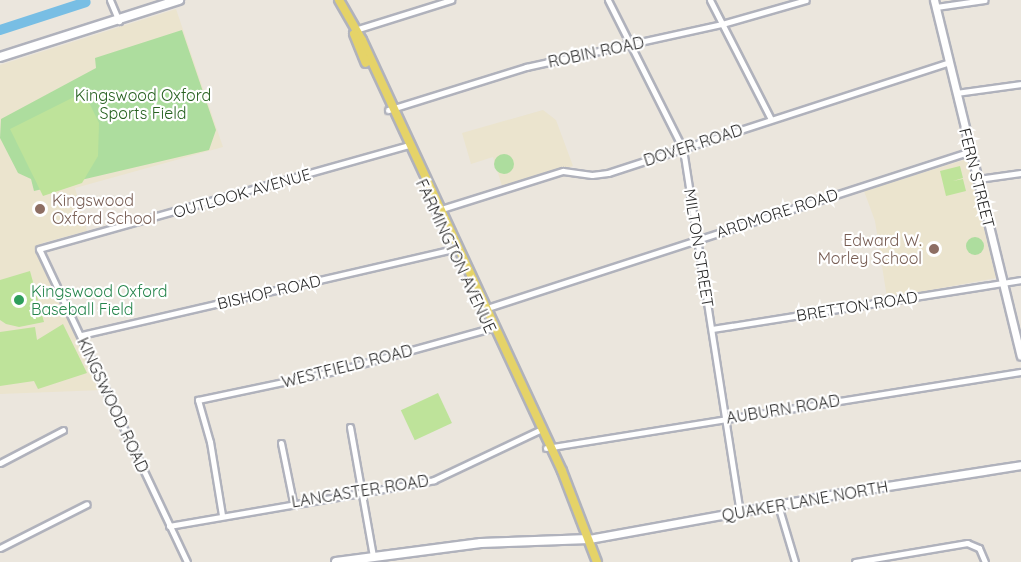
<!DOCTYPE html>
<html>
<head>
<meta charset="utf-8">
<style>
  body { margin:0 }
  #map { position:relative; width:1021px; height:562px; overflow:hidden; background:#ebe6dd; font-family:Quicksand,sans-serif }
  div>[style] { position:absolute }
  .education>* { inset:0; background:#ebe4ce }
  .green>* { inset:0; background:#addd9e }
  .round { border-radius:50% }
  .pitch>* { inset:0; background:#bee39a; transform-origin:0 0 }
  .river>* { height:10px; margin:-5px; padding:0 5px; transform-origin:5px; border-radius:5px; background:#78bee4 }
  .roads { filter:drop-shadow(2px 0 #b0b2bc) drop-shadow(-2px 0 #b0b2bc) drop-shadow(0 2px #b0b2bc) drop-shadow(0 -2px #b0b2bc) }
  .minor>* { height:5px; margin:-2.5px; padding:0 2.5px; transform-origin:2.5px; border-radius:2.5px; background:#fff }
  .tertiary>* { height:7px; margin:-3.5px; padding:0 3.5px; transform-origin:3.5px; border-radius:3.5px; background:#fff }
  .secondary>* { height:8px; margin:-4px; padding:0 4px; transform-origin:4px; border-radius:4px; background:#fff }
  .primary>* { height:8px; margin:-4px; padding:0 4px; transform-origin:4px; border-radius:4px; background:#e5d368 }
  .dots>* { width:16px; height:16px; translate:-50% -50%; box-sizing:border-box; border:3px solid #fff; border-radius:50% }
  span { translate:-50% -50%; white-space:nowrap; text-align:center; line-height:1.15; -webkit-text-stroke:4.5px #fff; paint-order:stroke }
  .street-label { font-size:16px; color:#2a2a2a }
  .park-label { font-size:16px; color:#276120 }
  .education-label { font-size:16px; color:#785e54 }
  .left { translate:0 -50%; text-align:left }
  .right { translate:-100% -50%; text-align:right }
  .leisure-label { font-size:16px; color:#27864d }
</style>
</head>
<body>
<div id="map">
  <div class="education">
    <i style="clip-path:polygon(176px 9px,223px 147px,75px 188px,87px 231px,42px 243px,38px 254px,103px 390px,0 394px,0 65px)"></i>
    <i style="clip-path:polygon(543px 110px,556px 120px,573px 166px,502px 186px,493px 157px,471px 164px,462px 133px)"></i>
    <i style="clip-path:polygon(967px 159px,996px 278px,887px 298px,875px 221px,864px 191px)"></i>
  </div>
  <div class="green">
    <i style="clip-path:polygon(182px 30px,216px 130px,209px 150px,34px 191px,31px 179px,18px 173px,0 138px,1px 119px,96px 68px,95px 58px)"></i>
    <i class="round" style="left:494px;top:154px;width:20px;height:20px"></i>
    <i class="round" style="left:966px;top:237px;width:18px;height:18px"></i>
  </div>
  <div class="pitch">
    <i style="clip-path:polygon(84px 92px,99px 123px,98px 156px,82px 183px,43px 196px,10px 129px)"></i>
    <i style="clip-path:polygon(960px 166px,963px 178px,953px 181px,963px 179px,966px 191px,946px 196px,940px 171px)"></i>
    <i style="clip-path:polygon(30px 271px,44px 322px,19px 327px,6px 324px,0 320px,0 280px)"></i>
    <i style="clip-path:polygon(63px 324px,87px 373px,38px 389px,34px 381px,0 386px,0 332px,35px 327px,37px 340px)"></i>
    <i style="left:438px;top:393px;width:33px;height:41px;rotate:65deg"></i>
  </div>
  <div class="river">
    <i style="left:0;top:30px;width:90px;rotate:-18deg"></i>
  </div>
  <div class="roads">
    <div class="minor">
      <i style="left:110px;top:0;width:23px;rotate:67deg"></i>
      <i style="left:608px;top:0;width:167px;rotate:63.3deg"></i>
      <i style="left:683px;top:149px;width:367px;rotate:81.1deg"></i>
      <i style="left:710px;top:0;width:134px;rotate:62.9deg"></i>
      <i style="left:936px;top:7px;width:49px;rotate:-8.1deg"></i>
      <i style="left:355px;top:30px;width:101px;rotate:-17.4deg"></i>
      <i style="left:956px;top:93px;width:66px;rotate:-7.9deg"></i>
      <i style="left:388px;top:110px;width:145px;rotate:-17.3deg"></i>
      <i style="left:526px;top:67px;width:201px;rotate:-12.4deg"></i>
      <i style="left:722px;top:24px;width:87px;rotate:-15.9deg"></i>
      <i style="left:978px;top:179px;width:43px;rotate:-7.9deg"></i>
      <i style="left:435px;top:211px;width:134px;rotate:-17.4deg"></i>
      <i style="left:563px;top:171px;width:29px;rotate:8deg"></i>
      <i style="left:592px;top:175px;width:16px;rotate:-7deg"></i>
      <i style="left:608px;top:173px;width:359px;rotate:-18deg"></i>
      <i style="left:481px;top:310px;width:515px;rotate:-17.98deg"></i>
      <i style="left:712px;top:329px;width:313px;rotate:-9deg"></i>
      <i style="left:81px;top:335px;width:386px;rotate:-13deg"></i>
      <i style="left:350px;top:427px;width:131px;rotate:79.9deg"></i>
      <i style="left:281px;top:443px;width:60px;rotate:78.5deg"></i>
      <i style="left:546px;top:448px;width:481px;rotate:-9.1deg"></i>
      <i style="left:0;top:463px;width:71px;rotate:-27.6deg"></i>
      <i style="left:778px;top:505px;width:59px;rotate:73.4deg"></i>
      <i style="left:222px;top:515px;width:74px;rotate:-99.3deg"></i>
      <i style="left:210px;top:442px;width:44px;rotate:-105.9deg"></i>
      <i style="left:198px;top:400px;width:141px;rotate:-11.9deg"></i>
      <i style="left:336px;top:371px;width:165px;rotate:-15.5deg"></i>
      <i style="left:169px;top:526px;width:269px;rotate:-9.8deg"></i>
      <i style="left:434px;top:480px;width:119px;rotate:-25.3deg"></i>
      <i style="left:0;top:548px;width:97px;rotate:-26.8deg"></i>
      <i style="left:187px;top:562px;width:346px;rotate:-115.3deg"></i>
      <i style="left:39px;top:249px;width:385px;rotate:-15.7deg"></i>
      <i style="left:855px;top:562px;width:114px;rotate:-9.6deg"></i>
      <i style="left:967px;top:543px;width:13px;rotate:23deg"></i>
      <i style="left:979px;top:548px;width:15px;rotate:67deg"></i>
    </div>
    <div class="tertiary">
      <i style="left:934px;top:0;width:366px;rotate:76.3deg"></i>
      <i style="left:589px;top:539px;width:245px;rotate:-10.3deg"></i>
      <i style="left:830px;top:495px;width:193px;rotate:-8.9deg"></i>
    </div>
    <div class="secondary">
      <i style="left:0;top:57px;width:188px;rotate:-17.7deg"></i>
      <i style="left:336px;top:562px;width:146px;rotate:-7.5deg"></i>
      <i style="left:481px;top:543px;width:108px;rotate:-2.1deg"></i>
    </div>
    <div class="primary">
      <i style="left:339px;top:0;width:46px;rotate:60.1deg"></i>
      <i style="left:362px;top:40px;width:475px;rotate:65.1deg"></i>
      <i style="left:562px;top:471px;width:97px;rotate:69deg"></i>
      <i style="left:354px;top:34px;width:31px;rotate:68deg"></i>
    </div>
  </div>
  <div class="dots">
    <i style="left:40px;top:209px;background:#8d6e63"></i>
    <i style="left:934px;top:249px;background:#8d6e63"></i>
    <i style="left:19px;top:300px;background:#2e9e5b"></i>
  </div>
  <div class="street-label">
    <span style="left:596px;top:52px;rotate:-12deg">ROBIN ROAD</span>
    <span style="left:693px;top:145px;rotate:-18deg">DOVER ROAD</span>
    <span style="left:977px;top:178px;rotate:76deg">FERN STREET</span>
    <span style="left:242px;top:193px;rotate:-16deg">OUTLOOK AVENUE</span>
    <span style="left:777px;top:213px;rotate:-18deg">ARDMORE ROAD</span>
    <span style="left:699px;top:248px;rotate:81deg">MILTON STREET</span>
    <span style="left:456px;top:256px;rotate:65deg">FARMINGTON AVENUE</span>
    <span style="left:269px;top:292px;rotate:-13deg">BISHOP ROAD</span>
    <span style="left:857px;top:306px;rotate:-9deg">BRETTON ROAD</span>
    <span style="left:347px;top:366px;rotate:-14deg">WESTFIELD ROAD</span>
    <span style="left:113px;top:405px;rotate:65deg">KINGSWOOD ROAD</span>
    <span style="left:783px;top:409px;rotate:-9deg">AUBURN ROAD</span>
    <span style="left:360px;top:491px;rotate:-9deg">LANCASTER ROAD</span>
    <span style="left:805px;top:501px;rotate:-10deg">QUAKER LANE NORTH</span>
  </div>
  <div class="park-label">
    <span style="left:143px;top:104px">Kingswood Oxford<br>Sports Field</span>
  </div>
  <div class="education-label">
    <span class="left" style="left:52px;top:209px">Kingswood<br>Oxford School</span>
    <span class="right" style="left:922px;top:249px">Edward W.<br>Morley School</span>
  </div>
  <div class="leisure-label">
    <span class="left" style="left:31px;top:300px">Kingswood Oxford<br>Baseball Field</span>
  </div>
</div>
</body>
</html>
